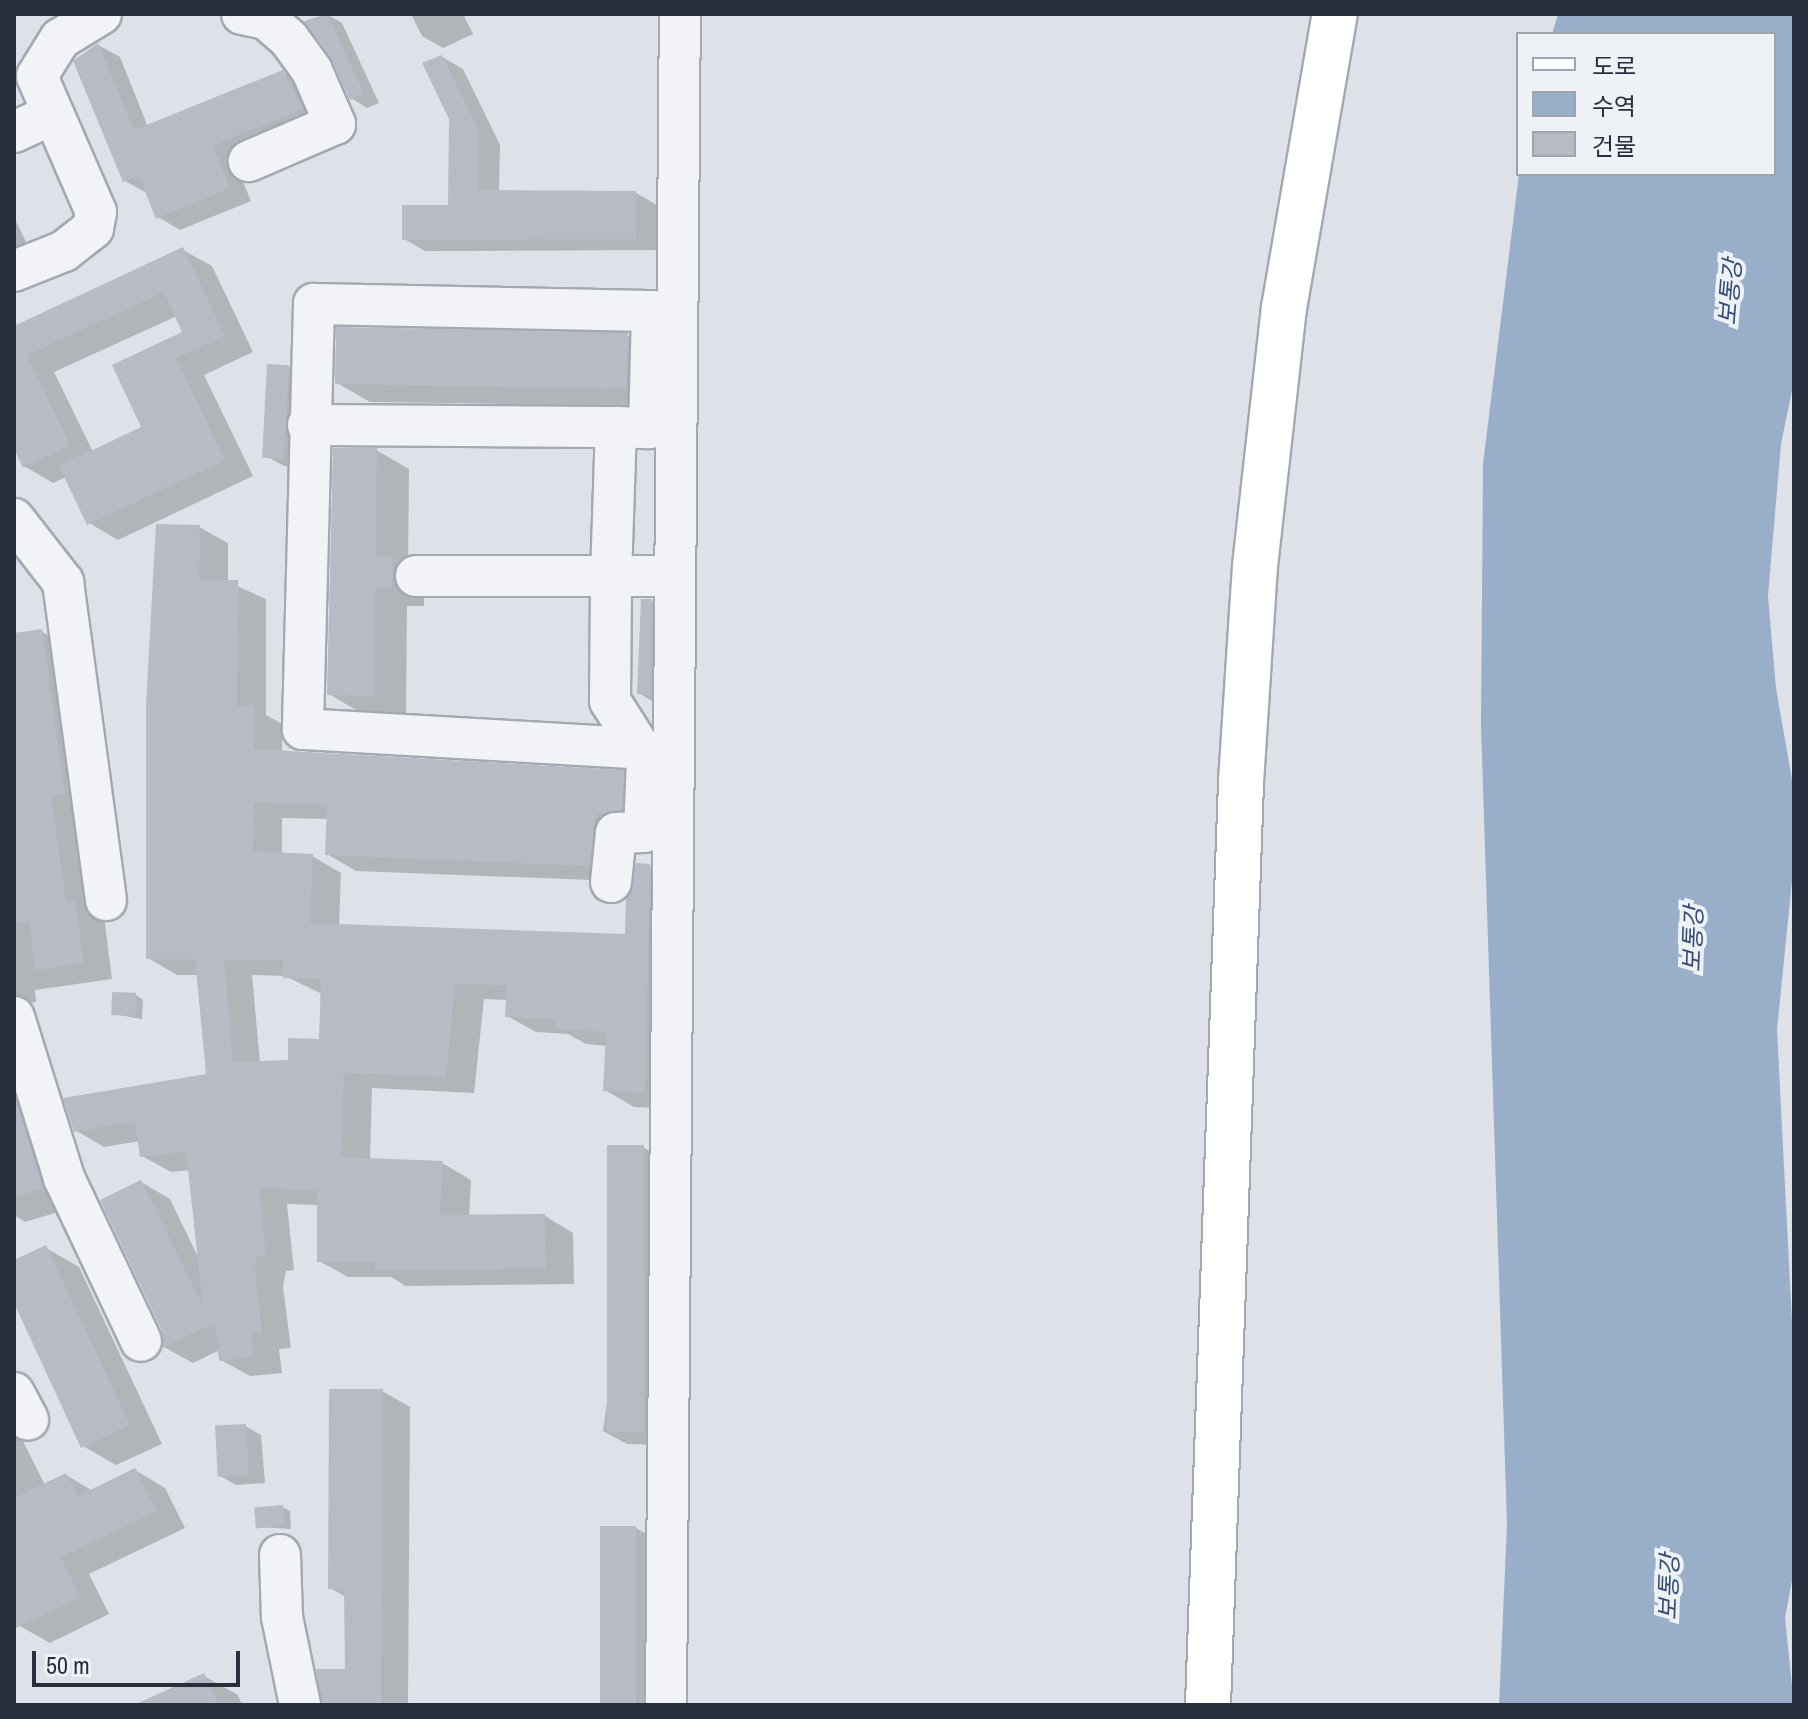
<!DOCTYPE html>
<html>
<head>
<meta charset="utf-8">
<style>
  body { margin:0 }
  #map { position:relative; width:1808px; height:1719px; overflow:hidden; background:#dee2e8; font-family:"Archivo Narrow","Noto Sans KR",sans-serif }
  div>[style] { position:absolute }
  .water>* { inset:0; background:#99aec8 }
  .shadow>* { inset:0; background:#0003 }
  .building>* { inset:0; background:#b6bbc5; transform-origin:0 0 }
  .roads { filter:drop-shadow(2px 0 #a3a9b2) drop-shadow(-2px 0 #a3a9b2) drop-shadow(0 2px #a3a9b2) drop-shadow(0 -2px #a3a9b2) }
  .minor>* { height:40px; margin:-20px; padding:0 20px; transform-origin:20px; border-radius:20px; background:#f1f3f6 }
  .major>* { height:44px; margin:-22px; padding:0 22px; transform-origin:22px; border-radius:22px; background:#fff }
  span { translate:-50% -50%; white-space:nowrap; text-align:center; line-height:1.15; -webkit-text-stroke:8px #eef1f5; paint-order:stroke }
  .water-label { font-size:24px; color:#324c73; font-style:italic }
  .frame { position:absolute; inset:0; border:16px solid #272f3f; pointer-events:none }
  .legend { position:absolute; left:1516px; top:32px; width:260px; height:144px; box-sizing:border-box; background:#eef1f5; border:2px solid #9ea3ac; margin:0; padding:10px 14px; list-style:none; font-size:24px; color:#272f3f }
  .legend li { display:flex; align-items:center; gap:16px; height:40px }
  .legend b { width:40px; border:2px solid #9ea3ac }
  .scale { position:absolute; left:32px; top:1651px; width:208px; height:36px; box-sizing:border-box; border:4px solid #272f3f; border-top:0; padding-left:10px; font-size:24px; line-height:28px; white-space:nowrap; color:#272f3f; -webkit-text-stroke:6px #eef1f5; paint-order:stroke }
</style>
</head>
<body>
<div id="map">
  <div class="water">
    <i style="clip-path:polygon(1558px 14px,1794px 14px,1794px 381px,1781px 444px,1768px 596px,1776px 688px,1794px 791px,1794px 861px,1777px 1030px,1794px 1361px,1794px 1569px,1785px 1618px,1794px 1705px,1499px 1705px,1507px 1524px,1481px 726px,1483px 464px,1519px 174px,1774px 174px,1774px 34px,1552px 34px)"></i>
  </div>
  <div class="shadow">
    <i style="clip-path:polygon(326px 14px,342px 23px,379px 103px,367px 108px,351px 98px,333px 57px,307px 22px)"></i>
    <i style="clip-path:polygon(411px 14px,463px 14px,473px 34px,443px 48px,422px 36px)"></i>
    <i style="clip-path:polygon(98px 45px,120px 57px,148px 127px,282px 72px,304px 84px,324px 121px,233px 158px,251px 201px,180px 230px,158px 217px,147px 193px,125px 181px,76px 61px)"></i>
    <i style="clip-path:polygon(442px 57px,463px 69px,500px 145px,499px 192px,636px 193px,657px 205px,657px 250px,425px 251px,404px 239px,450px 207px,451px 119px)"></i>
    <i style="clip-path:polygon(14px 217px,28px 246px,14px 253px)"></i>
    <i style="clip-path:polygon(evenodd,183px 250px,212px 266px,253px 352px,204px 375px,253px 476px,118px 540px,89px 523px,66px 477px,53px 483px,24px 466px,14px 445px,14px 323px,18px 326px,183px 250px,177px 316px,185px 333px,144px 428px,93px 452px,54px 372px,177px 316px)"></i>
    <i style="clip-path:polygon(628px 336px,661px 355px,660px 406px,370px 402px,337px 383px)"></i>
    <i style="clip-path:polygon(289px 367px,305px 376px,303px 467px,284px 466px,268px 457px)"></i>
    <i style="clip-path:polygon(376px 450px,409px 469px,408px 568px,424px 577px,424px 606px,407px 606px,406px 713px,361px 713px,329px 694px)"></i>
    <i style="clip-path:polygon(evenodd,199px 527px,228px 543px,228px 582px,266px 599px,266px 715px,282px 724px,282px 752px,623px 772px,652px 789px,623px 831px,618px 881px,356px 871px,327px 854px,328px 819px,282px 818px,282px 855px,312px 856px,341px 873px,339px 926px,627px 936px,649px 866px,678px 882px,674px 1109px,634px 1107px,605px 1090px,607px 1046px,586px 1044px,568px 1034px,536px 1032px,507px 1016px,508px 1000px,484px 999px,474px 1093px,372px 1088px,370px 1160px,442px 1163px,471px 1180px,469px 1217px,545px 1216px,573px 1233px,574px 1284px,406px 1286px,391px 1277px,348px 1277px,319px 1261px,319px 1205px,287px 1204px,294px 1270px,286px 1271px,283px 1287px,291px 1348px,279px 1349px,282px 1373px,250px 1376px,221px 1360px,220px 1350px,193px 1363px,164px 1347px,141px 1182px,170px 1199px,199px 1259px,190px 1170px,171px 1172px,142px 1156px,140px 1141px,104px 1147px,75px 1130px,208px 1076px,198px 975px,177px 975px,148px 958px,199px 527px,252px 975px,285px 976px,322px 994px,321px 1041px,289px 1062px,260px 1063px,252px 975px)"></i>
    <i style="clip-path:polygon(652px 601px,668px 610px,655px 703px,639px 693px)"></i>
    <i style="clip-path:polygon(41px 631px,70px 648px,112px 979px,35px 990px,36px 1002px,14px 1005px,14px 635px)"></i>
    <i style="clip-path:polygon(136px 995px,143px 1000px,142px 1019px,113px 1014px)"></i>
    <i style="clip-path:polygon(14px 1033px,75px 1207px,25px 1222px,14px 1215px)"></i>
    <i style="clip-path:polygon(643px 1147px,666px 1161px,661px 1445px,627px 1444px,603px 1431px)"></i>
    <i style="clip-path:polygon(46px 1248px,79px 1267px,162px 1444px,116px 1465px,83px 1446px,14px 1298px,14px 1262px)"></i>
    <i style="clip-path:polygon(382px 1391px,410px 1407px,408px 1705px,324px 1705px,347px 1671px,346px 1597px,330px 1588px)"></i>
    <i style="clip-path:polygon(14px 1423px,45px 1485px,66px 1475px,93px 1491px,135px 1470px,165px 1488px,185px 1528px,89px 1574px,109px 1614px,50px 1643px,20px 1626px,14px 1614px)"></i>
    <i style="clip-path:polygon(245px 1426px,261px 1435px,265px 1483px,236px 1485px,220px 1476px)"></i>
    <i style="clip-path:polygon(282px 1507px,290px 1511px,291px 1529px,258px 1527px)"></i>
    <i style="clip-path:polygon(636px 1528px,669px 1547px,670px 1705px,603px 1705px)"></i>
    <i style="clip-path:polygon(204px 1676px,238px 1695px,242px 1705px,165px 1705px)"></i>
  </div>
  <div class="building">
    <i style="clip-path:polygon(327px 14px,364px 93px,350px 100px,331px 58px,304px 21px)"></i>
    <i style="clip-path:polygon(98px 43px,134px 130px,283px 70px,303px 109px,213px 146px,230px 188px,156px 219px,139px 176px,123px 182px,73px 61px)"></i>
    <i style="clip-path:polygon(442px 55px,479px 131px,478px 190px,636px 191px,636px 239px,402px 240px,402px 205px,448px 205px,449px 119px,422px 63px)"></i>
    <i style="clip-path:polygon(183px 247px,225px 336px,176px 358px,225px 460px,87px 525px,59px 466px,141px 427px,112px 365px,182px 332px,164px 292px,27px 355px,70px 445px,23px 468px,14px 449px,14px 326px)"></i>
    <i style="left:336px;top:327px;width:292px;height:57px;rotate:1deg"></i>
    <i style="left:267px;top:364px;width:22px;height:94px;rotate:3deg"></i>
    <i style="clip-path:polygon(333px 448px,377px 448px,376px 557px,393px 557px,392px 589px,375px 589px,374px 696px,327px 695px)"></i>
    <i style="clip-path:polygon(evenodd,156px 524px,200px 525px,199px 580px,238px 580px,237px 706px,254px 706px,254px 749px,624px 770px,622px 810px,595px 815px,590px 866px,325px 855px,327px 805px,254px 802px,253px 851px,313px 854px,310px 923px,625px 934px,626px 898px,636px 863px,650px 864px,645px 1093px,603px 1091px,606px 1032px,555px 1029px,556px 1019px,505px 1017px,507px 985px,455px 984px,446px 1077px,344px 1073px,341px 1157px,443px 1161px,440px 1215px,545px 1214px,546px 1269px,375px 1270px,375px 1262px,317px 1262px,317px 1191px,259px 1188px,266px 1255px,257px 1256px,255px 1269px,262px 1332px,251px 1334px,254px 1357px,219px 1361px,215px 1323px,162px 1348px,162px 1331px,100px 1200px,141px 1180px,203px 1306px,186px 1151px,140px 1157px,135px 1121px,74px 1132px,63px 1098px,206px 1074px,195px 959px,146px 959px,146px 705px,156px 524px,224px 960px,283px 960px,283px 978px,321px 979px,319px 1039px,288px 1038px,288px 1060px,233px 1062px,224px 960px)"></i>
    <i style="clip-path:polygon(641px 599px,652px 599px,651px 695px,637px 694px)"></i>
    <i style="clip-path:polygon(42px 629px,65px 794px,51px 795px,66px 901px,75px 900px,84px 963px,35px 970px,29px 922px,14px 923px,14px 633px)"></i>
    <i style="left:112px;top:992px;width:24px;height:23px;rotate:2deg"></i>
    <i style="clip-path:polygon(18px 1107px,43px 1188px,14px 1197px,14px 1108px)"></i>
    <i style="left:607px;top:1145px;width:37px;height:287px"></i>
    <i style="clip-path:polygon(46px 1245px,130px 1425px,81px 1448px,14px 1303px,14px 1260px)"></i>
    <i style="clip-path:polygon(329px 1389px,383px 1389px,381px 1705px,322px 1705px,316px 1669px,345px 1669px,344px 1590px,328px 1589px)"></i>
    <i style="left:246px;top:1424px;width:51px;height:31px;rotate:87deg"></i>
    <i style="clip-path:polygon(135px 1468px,157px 1511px,61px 1557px,80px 1597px,14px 1629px,14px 1498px,66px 1473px,78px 1496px)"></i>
    <i style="left:283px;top:1505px;width:21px;height:29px;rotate:85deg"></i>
    <i style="left:600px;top:1526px;width:36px;height:179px"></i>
    <i style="clip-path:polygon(204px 1673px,219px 1705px,134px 1705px)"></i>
  </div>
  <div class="roads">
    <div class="minor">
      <i style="left:242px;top:14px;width:25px;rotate:12deg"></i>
      <i style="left:266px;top:19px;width:30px;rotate:41deg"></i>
      <i style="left:289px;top:39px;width:39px;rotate:54deg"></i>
      <i style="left:312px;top:71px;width:58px;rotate:66.5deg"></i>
      <i style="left:335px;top:124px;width:94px;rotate:156.7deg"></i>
      <i style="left:14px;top:132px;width:43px;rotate:-24.8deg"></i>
      <i style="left:14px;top:271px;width:54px;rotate:-21.8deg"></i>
      <i style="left:64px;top:251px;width:37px;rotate:-38deg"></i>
      <i style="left:93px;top:228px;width:16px;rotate:-79deg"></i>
      <i style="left:96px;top:212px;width:148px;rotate:-113.5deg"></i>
      <i style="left:37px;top:76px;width:44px;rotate:-58.1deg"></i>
      <i style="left:60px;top:39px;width:48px;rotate:-31.4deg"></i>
      <i style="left:308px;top:425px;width:308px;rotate:0.4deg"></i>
      <i style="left:14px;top:519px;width:80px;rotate:52.1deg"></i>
      <i style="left:63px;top:582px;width:321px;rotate:82.3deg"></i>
      <i style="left:416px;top:576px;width:258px"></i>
      <i style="left:611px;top:882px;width:49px;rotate:-84.2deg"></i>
      <i style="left:616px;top:833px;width:28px;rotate:-2deg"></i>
      <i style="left:644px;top:832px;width:73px;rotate:-87.6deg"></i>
      <i style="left:647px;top:759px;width:69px;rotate:-122.5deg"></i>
      <i style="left:610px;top:701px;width:124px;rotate:-89.5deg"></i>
      <i style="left:611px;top:577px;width:150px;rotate:-88.1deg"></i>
      <i style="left:616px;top:427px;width:33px;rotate:2deg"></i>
      <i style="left:649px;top:428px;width:117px;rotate:-88.5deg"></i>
      <i style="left:652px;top:311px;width:338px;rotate:-178.8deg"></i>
      <i style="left:314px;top:304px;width:425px;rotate:91.5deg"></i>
      <i style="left:303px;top:729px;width:335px;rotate:3.3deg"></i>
      <i style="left:14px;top:1017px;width:169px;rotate:72.7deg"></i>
      <i style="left:64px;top:1178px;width:180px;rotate:64.7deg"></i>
      <i style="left:14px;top:1393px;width:30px;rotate:62deg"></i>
      <i style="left:280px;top:1555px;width:62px;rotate:88.2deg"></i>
      <i style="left:282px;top:1617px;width:90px;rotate:78.4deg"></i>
      <i style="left:666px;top:1705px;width:1691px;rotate:-89.53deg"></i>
    </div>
    <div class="major">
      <i style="left:1208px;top:1705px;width:924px;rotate:-87.95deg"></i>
      <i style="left:1241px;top:782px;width:216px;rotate:-86.3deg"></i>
      <i style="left:1255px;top:566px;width:260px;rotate:-83.6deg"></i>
      <i style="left:1284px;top:308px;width:298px;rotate:-80.2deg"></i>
    </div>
  </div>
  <div class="water-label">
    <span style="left:1730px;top:292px;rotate:-85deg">보통강</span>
    <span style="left:1693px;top:939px;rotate:-88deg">보통강</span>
    <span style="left:1669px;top:1587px;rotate:-88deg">보통강</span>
  </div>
  <div class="frame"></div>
  <ul class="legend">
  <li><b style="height:10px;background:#fff"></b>도로</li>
  <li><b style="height:22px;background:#99aec8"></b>수역</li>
  <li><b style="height:22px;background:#b6bbc5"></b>건물</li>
  </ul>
  <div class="scale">50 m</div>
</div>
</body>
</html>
